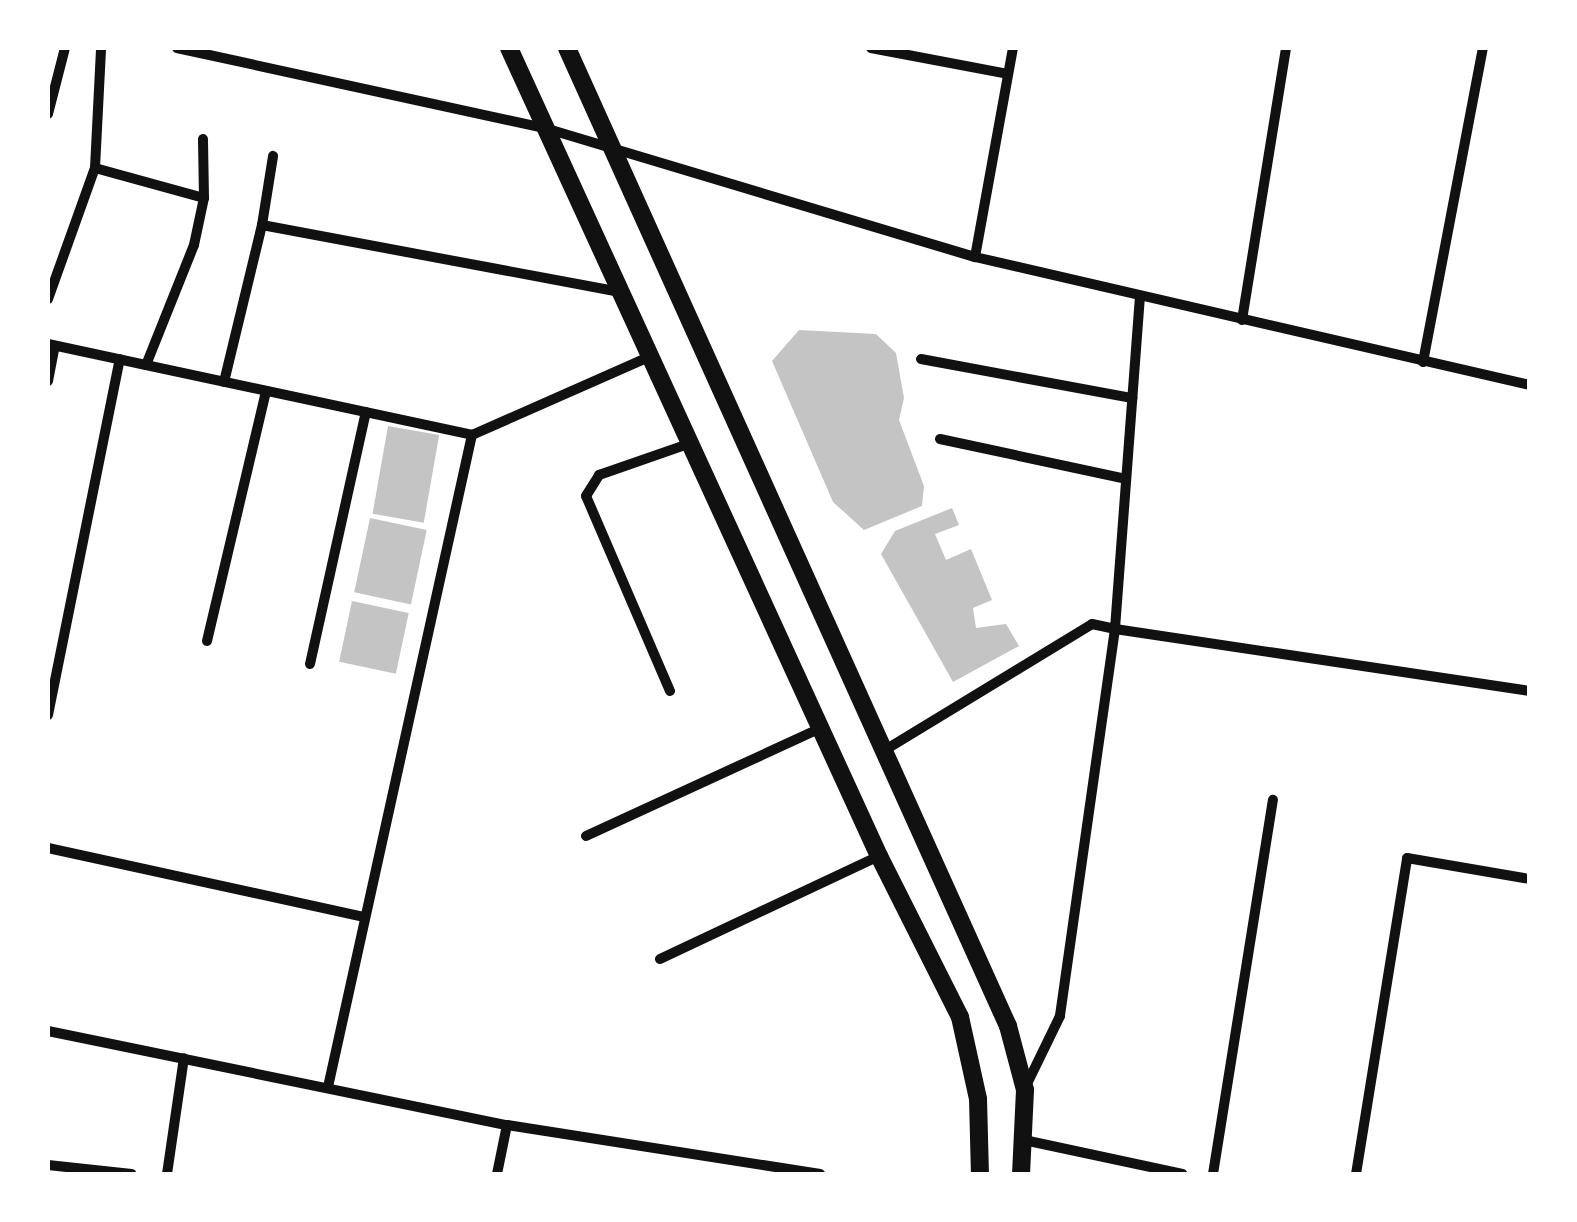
<!DOCTYPE html>
<html>
<head>
<meta charset="utf-8">
<style>
  body { margin:0 }
  #map { position:relative; width:1577px; height:1222px; overflow:hidden; background:#fff; font-family:"Roboto Condensed",sans-serif }
  div>[style] { position:absolute }
  .building>* { inset:0; background:#c4c4c4; transform-origin:0 0 }
  .minor>* { height:10px; margin:-5px; padding:0 5px; transform-origin:5px; border-radius:5px; background:#111 }
  .tertiary>* { height:18px; margin:-9px; padding:0 9px; transform-origin:9px; border-radius:9px; background:#111 }
  span { translate:-50% -50%; white-space:nowrap; text-align:center; line-height:1.15; -webkit-text-stroke:8px #fff; paint-order:stroke }
  .frame { position:absolute; inset:0; border:50px solid #fff; pointer-events:none }
</style>
</head>
<body>
<div id="map">
  <div class="building">
    <i style="clip-path:polygon(799px 330px,876px 334px,896px 353px,904px 398px,899px 420px,924px 486px,922px 506px,864px 530px,833px 502px,772px 361px)"></i>
    <i style="left:388px;top:426px;width:52px;height:89px;rotate:10deg"></i>
    <i style="clip-path:polygon(952px 508px,959px 525px,935px 534px,946px 560px,971px 549px,992px 600px,973px 608px,976px 628px,1006px 624px,1019px 646px,953px 682px,881px 554px,895px 531px)"></i>
    <i style="left:370px;top:518px;width:58px;height:76px;rotate:12deg"></i>
    <i style="left:352px;top:601px;width:58px;height:62px;rotate:12deg"></i>
  </div>
  <div class="minor">
    <i style="left:177px;top:48px;width:380px;rotate:12.3deg"></i>
    <i style="left:548px;top:129px;width:446px;rotate:16.7deg"></i>
    <i style="left:975px;top:257px;width:570px;rotate:12.99deg"></i>
    <i style="left:871px;top:48px;width:139px;rotate:10.7deg"></i>
    <i style="left:48px;top:114px;width:68px;rotate:-75.6deg"></i>
    <i style="left:95px;top:168px;width:113px;rotate:15.4deg"></i>
    <i style="left:204px;top:198px;width:59px;rotate:-91deg"></i>
    <i style="left:262px;top:225px;width:70px;rotate:-80.9deg"></i>
    <i style="left:975px;top:257px;width:212px;rotate:-79.7deg"></i>
    <i style="left:1140px;top:296px;width:334px;rotate:94.3deg"></i>
    <i style="left:1115px;top:629px;width:420px;rotate:8.5deg"></i>
    <i style="left:48px;top:299px;width:139px;rotate:-70.3deg"></i>
    <i style="left:95px;top:168px;width:120px;rotate:-87.1deg"></i>
    <i style="left:1242px;top:320px;width:276px;rotate:-80.8deg"></i>
    <i style="left:48px;top:344px;width:434px;rotate:12.1deg"></i>
    <i style="left:472px;top:435px;width:196px;rotate:-23.8deg"></i>
    <i style="left:921px;top:359px;width:215px;rotate:10.5deg"></i>
    <i style="left:1423px;top:362px;width:320px;rotate:-79.2deg"></i>
    <i style="left:146px;top:365px;width:129px;rotate:-68.2deg"></i>
    <i style="left:194px;top:245px;width:48px;rotate:-78deg"></i>
    <i style="left:48px;top:381px;width:36px;rotate:-79deg"></i>
    <i style="left:224px;top:382px;width:162px;rotate:-76.4deg"></i>
    <i style="left:262px;top:225px;width:363px;rotate:10.6deg"></i>
    <i style="left:940px;top:439px;width:190px;rotate:12.1deg"></i>
    <i style="left:207px;top:641px;width:257px;rotate:-76.7deg"></i>
    <i style="left:310px;top:664px;width:258px;rotate:-77.5deg"></i>
    <i style="left:670px;top:691px;width:212px;rotate:-113.3deg"></i>
    <i style="left:586px;top:496px;width:25px;rotate:-58deg"></i>
    <i style="left:599px;top:475px;width:97px;rotate:-19.2deg"></i>
    <i style="left:48px;top:715px;width:363px;rotate:-78.6deg"></i>
    <i style="left:885px;top:750px;width:242px;rotate:-31.3deg"></i>
    <i style="left:1092px;top:624px;width:24px;rotate:12deg"></i>
    <i style="left:1115px;top:629px;width:391px;rotate:98.1deg"></i>
    <i style="left:1060px;top:1016px;width:78px;rotate:115.9deg"></i>
    <i style="left:586px;top:836px;width:259px;rotate:-24.7deg"></i>
    <i style="left:48px;top:848px;width:324px;rotate:12.3deg"></i>
    <i style="left:660px;top:959px;width:242px;rotate:-25.2deg"></i>
    <i style="left:48px;top:1031px;width:469px;rotate:11.6deg"></i>
    <i style="left:507px;top:1125px;width:317px;rotate:8.9deg"></i>
    <i style="left:328px;top:1087px;width:668px;rotate:-77.55deg"></i>
    <i style="left:1024px;top:1140px;width:162px;rotate:12.1deg"></i>
    <i style="left:48px;top:1165px;width:84px;rotate:6.1deg"></i>
    <i style="left:167px;top:1174px;width:117px;rotate:-81.7deg"></i>
    <i style="left:497px;top:1174px;width:50px;rotate:-78.5deg"></i>
    <i style="left:1213px;top:1174px;width:379px;rotate:-80.9deg"></i>
    <i style="left:1356px;top:1174px;width:320px;rotate:-80.8deg"></i>
    <i style="left:1407px;top:858px;width:125px;rotate:9.7deg"></i>
  </div>
  <div class="tertiary">
    <i style="left:509px;top:48px;width:889px;rotate:65.4deg"></i>
    <i style="left:879px;top:856px;width:180px;rotate:63.3deg"></i>
    <i style="left:960px;top:1017px;width:84px;rotate:77.6deg"></i>
    <i style="left:978px;top:1099px;width:75px;rotate:88.5deg"></i>
    <i style="left:567px;top:48px;width:1073px;rotate:65.73deg"></i>
    <i style="left:1008px;top:1026px;width:66px;rotate:75.1deg"></i>
    <i style="left:1025px;top:1090px;width:84px;rotate:92.7deg"></i>
  </div>
  <div class="frame"></div>
</div>
</body>
</html>
